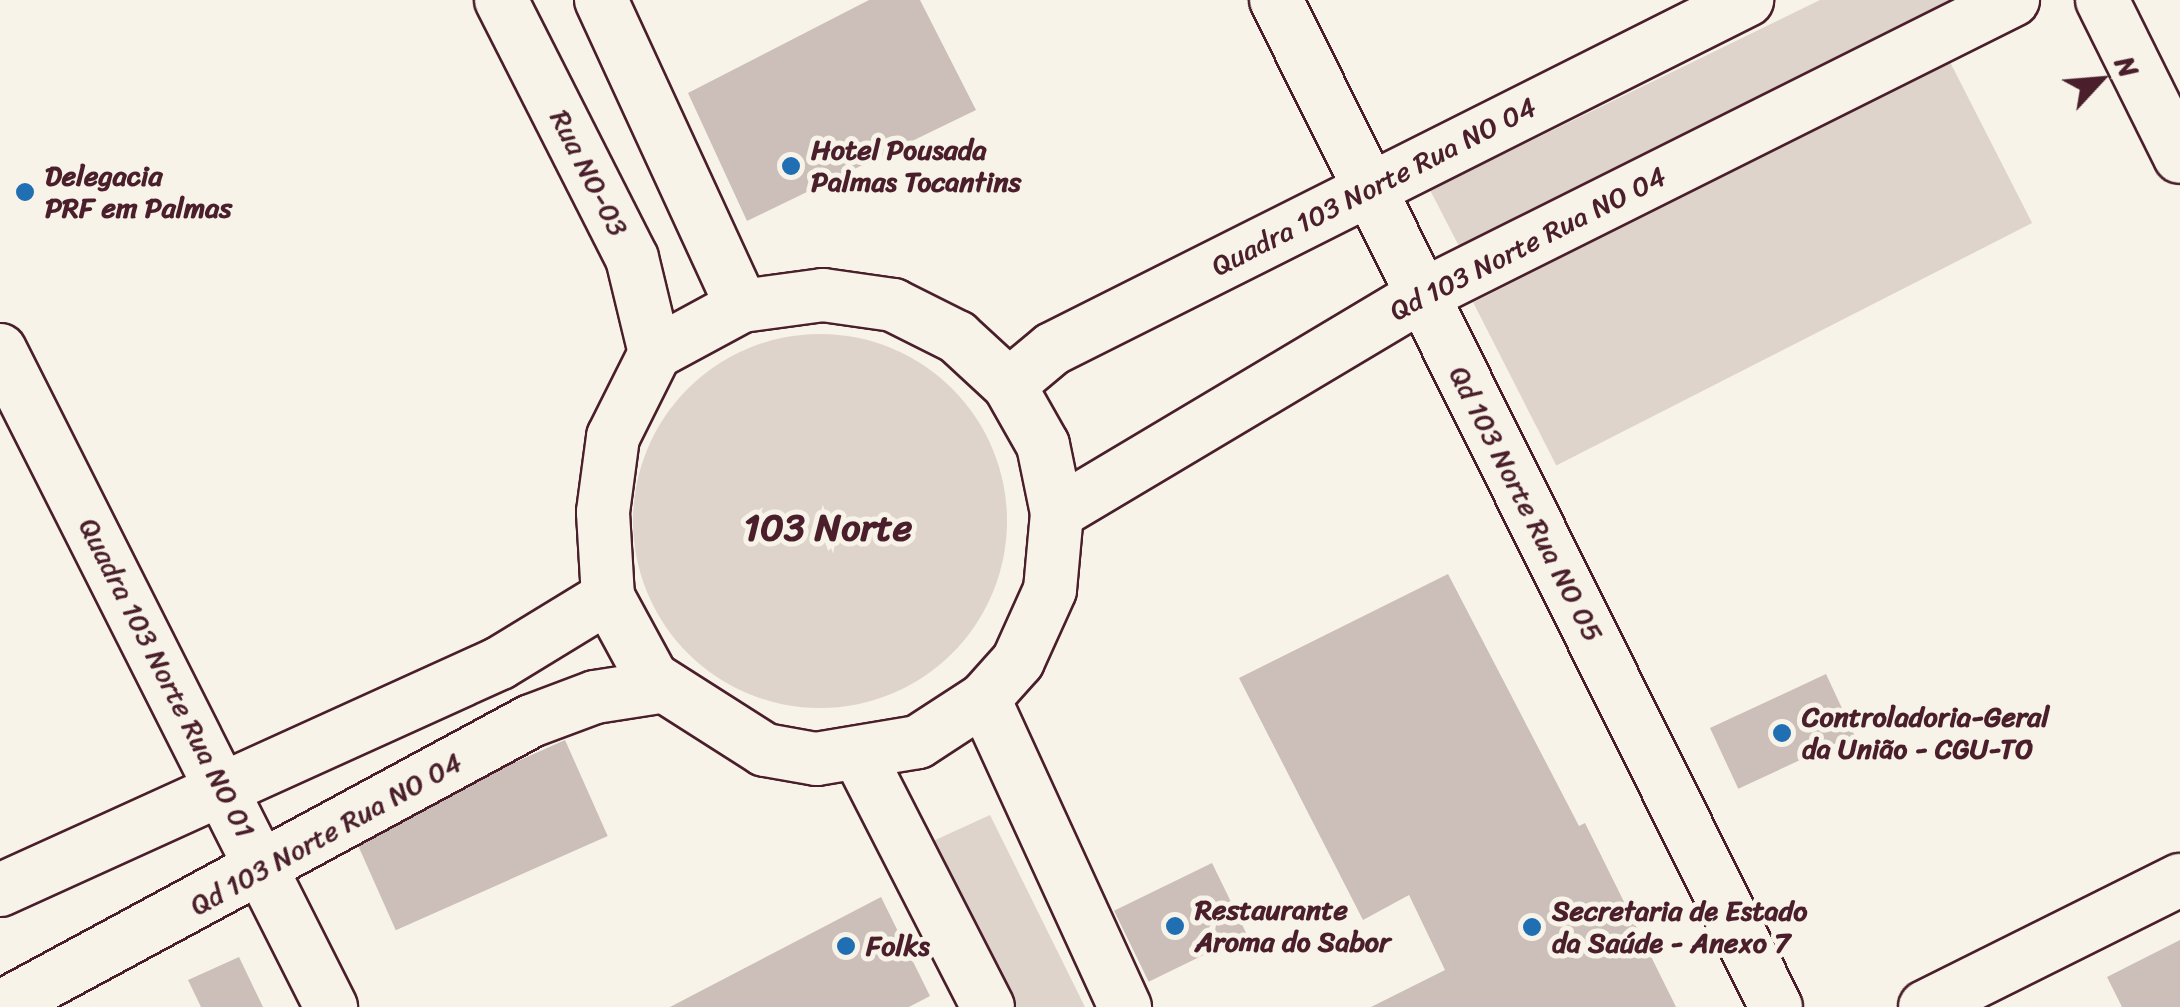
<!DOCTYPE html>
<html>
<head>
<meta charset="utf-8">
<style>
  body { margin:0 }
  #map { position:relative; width:2180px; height:1007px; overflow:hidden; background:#f7f3e8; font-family:Sriracha,sans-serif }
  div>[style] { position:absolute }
  .green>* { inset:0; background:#ded4cc; transform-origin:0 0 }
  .round { border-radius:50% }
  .building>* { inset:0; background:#ccbfb9; transform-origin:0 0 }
  .roads { filter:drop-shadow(2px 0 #4a1f2b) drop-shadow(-2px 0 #4a1f2b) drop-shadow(0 2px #4a1f2b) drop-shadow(0 -2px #4a1f2b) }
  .minor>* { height:52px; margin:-26px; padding:0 26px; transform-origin:26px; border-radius:26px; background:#f7f3e8 }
  .dots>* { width:28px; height:28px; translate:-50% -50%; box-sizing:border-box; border:5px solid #f7f3e8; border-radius:50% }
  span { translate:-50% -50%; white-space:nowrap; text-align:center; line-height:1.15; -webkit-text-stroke:10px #f7f3e8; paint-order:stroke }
  .poi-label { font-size:28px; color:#4a1f2b; font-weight:700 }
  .left { translate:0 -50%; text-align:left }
  .street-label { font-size:28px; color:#4a1f2b }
  .district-label { font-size:38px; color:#4a1f2b; font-weight:700 }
  .north { position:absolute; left:2050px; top:30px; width:100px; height:100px; -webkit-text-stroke:8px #f7f3e8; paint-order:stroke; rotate:64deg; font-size:28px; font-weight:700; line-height:40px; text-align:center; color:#4a1f2b }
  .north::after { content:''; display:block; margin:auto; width:35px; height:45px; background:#4a1f2b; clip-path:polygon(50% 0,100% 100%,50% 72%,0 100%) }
</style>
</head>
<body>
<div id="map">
  <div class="green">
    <i style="clip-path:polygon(1820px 0,1955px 0,1461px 250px,1430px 190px)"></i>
    <i style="left:1949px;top:60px;width:183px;height:534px;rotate:63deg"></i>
    <i class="round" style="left:633px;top:334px;width:374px;height:374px"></i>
    <i style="clip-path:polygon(990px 815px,1085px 1007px,1012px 1007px,931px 842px)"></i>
  </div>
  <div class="building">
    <i style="clip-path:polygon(869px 0,920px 0,976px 110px,747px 221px,688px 93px)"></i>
    <i style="clip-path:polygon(1448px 574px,1579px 826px,1585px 823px,1676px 1007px,1371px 1007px,1445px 970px,1409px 895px,1363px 920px,1239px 678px)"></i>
    <i style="left:1826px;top:674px;width:67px;height:128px;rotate:65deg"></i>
    <i style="left:565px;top:740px;width:105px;height:232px;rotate:66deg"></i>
    <i style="left:1212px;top:863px;width:79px;height:109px;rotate:64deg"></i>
    <i style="clip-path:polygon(881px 897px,930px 996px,909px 1007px,670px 1007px)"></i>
    <i style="clip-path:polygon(2180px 940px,2180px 1007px,2122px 1007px,2107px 977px)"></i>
    <i style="clip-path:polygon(239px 957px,263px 1007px,201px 1007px,188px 980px)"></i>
  </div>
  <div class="roads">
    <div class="minor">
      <i style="left:501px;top:0;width:289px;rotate:63.1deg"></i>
      <i style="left:632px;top:258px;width:98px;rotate:76.4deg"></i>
      <i style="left:601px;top:0;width:337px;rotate:65.3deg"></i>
      <i style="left:1276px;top:0;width:1124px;rotate:63.59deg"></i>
      <i style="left:2102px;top:0;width:175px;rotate:63.6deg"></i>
      <i style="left:823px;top:295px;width:71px;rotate:8.1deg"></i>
      <i style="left:893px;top:305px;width:72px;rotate:26.6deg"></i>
      <i style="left:957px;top:337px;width:71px;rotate:42.7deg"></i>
      <i style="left:1009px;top:385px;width:69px;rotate:60.5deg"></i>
      <i style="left:1043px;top:445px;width:69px;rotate:78.4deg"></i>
      <i style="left:1057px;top:513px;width:77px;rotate:95.2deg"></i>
      <i style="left:1050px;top:590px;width:78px;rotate:114.3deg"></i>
      <i style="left:1018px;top:661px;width:51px;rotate:131.8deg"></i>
      <i style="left:984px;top:699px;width:79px;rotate:146.9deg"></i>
      <i style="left:918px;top:742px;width:103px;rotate:170.5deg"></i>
      <i style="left:816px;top:759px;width:52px;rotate:-170deg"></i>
      <i style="left:765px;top:750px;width:134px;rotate:-147.5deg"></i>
      <i style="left:652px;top:678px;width:92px;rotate:-118.5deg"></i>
      <i style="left:608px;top:597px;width:85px;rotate:-93.4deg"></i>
      <i style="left:603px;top:512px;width:76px;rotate:-82.4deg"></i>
      <i style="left:613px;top:437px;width:94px;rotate:-63.4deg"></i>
      <i style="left:655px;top:353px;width:99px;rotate:-28.4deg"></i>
      <i style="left:742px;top:306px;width:82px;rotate:-7.7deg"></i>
      <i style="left:0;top:350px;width:736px;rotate:63.26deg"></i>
      <i style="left:1009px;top:385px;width:56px;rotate:-39.9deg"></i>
      <i style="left:1052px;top:349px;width:778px;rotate:-26.66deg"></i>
      <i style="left:1057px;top:513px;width:424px;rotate:-30.8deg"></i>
      <i style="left:1421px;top:296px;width:662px;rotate:-26.57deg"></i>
      <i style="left:984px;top:699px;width:339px;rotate:65.4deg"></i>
      <i style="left:859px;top:755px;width:283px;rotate:62.9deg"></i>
      <i style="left:0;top:890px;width:549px;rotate:-24.42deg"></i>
      <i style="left:500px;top:663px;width:127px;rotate:-31.4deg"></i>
      <i style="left:1px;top:1007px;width:602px;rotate:-28.35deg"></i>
      <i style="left:531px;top:721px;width:68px;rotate:-20.6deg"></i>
      <i style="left:595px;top:697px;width:65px;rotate:-8.9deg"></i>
      <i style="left:1925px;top:1007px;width:285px;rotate:-26.5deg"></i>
    </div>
  </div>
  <div class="dots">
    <i style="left:791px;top:166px;background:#1f6fb2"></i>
    <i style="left:25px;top:192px;background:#1f6fb2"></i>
    <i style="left:1782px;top:733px;background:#1f6fb2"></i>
    <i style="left:1175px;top:926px;background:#1f6fb2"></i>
    <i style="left:1532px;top:927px;background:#1f6fb2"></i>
    <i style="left:846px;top:946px;background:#1f6fb2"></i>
  </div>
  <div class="poi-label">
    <span class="left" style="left:811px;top:166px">Hotel Pousada<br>Palmas Tocantins</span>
    <span class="left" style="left:45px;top:192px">Delegacia<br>PRF em Palmas</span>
    <span class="left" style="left:1802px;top:733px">Controladoria-Geral<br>da União - CGU-TO</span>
    <span class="left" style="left:1195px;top:926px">Restaurante<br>Aroma do Sabor</span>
    <span class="left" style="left:1552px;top:927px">Secretaria de Estado<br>da Saúde - Anexo 7</span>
    <span class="left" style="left:866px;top:946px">Folks</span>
  </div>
  <div class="street-label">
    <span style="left:589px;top:173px;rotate:63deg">Rua NO-03</span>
    <span style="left:1374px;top:187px;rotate:-27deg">Quadra 103 Norte Rua NO 04</span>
    <span style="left:1528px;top:244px;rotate:-27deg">Qd 103 Norte Rua NO 04</span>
    <span style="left:1526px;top:504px;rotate:63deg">Qd 103 Norte Rua NO 05</span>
    <span style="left:167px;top:678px;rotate:63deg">Quadra 103 Norte Rua NO 01</span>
    <span style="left:326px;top:834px;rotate:-29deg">Qd 103 Norte Rua NO 04</span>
  </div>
  <div class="district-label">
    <span style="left:828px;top:528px">103 Norte</span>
  </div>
  <div class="north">N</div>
</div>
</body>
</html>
